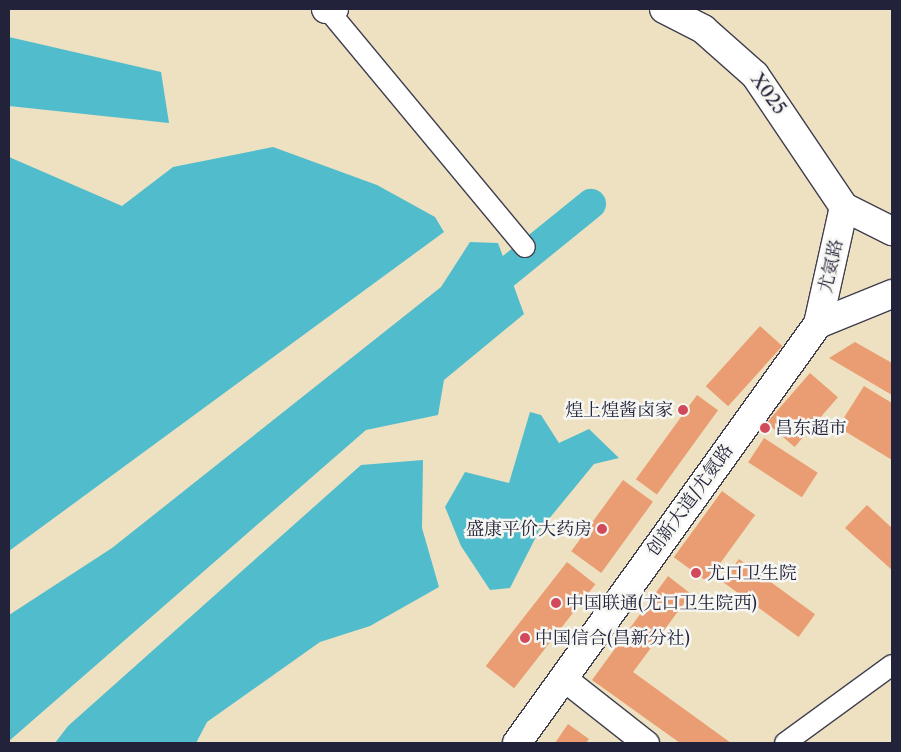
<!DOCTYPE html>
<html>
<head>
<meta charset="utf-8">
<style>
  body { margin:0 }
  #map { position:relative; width:901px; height:752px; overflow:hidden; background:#ede1c1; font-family:"Libre Caslon Text","Noto Serif SC",serif }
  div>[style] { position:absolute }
  .water>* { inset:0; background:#51bdcc }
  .river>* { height:30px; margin:-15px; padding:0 15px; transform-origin:15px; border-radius:15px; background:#51bdcc }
  .building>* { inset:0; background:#ea9d72; transform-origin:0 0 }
  .roads { filter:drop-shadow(1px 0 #403f4f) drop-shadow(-1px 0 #403f4f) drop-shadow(0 1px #403f4f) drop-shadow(0 -1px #403f4f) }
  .minor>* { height:20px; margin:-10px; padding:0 10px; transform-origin:10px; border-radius:10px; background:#fff }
  .tertiary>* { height:25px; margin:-12.5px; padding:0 12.5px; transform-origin:12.5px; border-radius:12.5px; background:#fff }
  .secondary>* { height:28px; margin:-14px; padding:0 14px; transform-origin:14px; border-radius:14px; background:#fff }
  .dots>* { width:14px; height:14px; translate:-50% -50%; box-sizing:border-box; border:2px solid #f6f6f2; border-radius:50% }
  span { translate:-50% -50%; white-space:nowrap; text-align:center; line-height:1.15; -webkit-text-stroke:5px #f6f6f2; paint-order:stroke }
  .street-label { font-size:18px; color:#22223b }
  .poi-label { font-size:18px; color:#22223b }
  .right { translate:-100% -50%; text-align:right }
  .left { translate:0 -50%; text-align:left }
  .frame { position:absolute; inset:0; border:10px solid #22223b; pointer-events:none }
</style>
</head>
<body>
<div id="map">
  <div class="water">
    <i style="clip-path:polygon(9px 37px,161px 72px,169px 123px,9px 106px)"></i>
    <i style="clip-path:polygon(273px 147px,377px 185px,435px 217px,444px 232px,9px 551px,9px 157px,122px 206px,173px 167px)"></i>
    <i style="clip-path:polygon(470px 242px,498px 243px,524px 314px,444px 380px,438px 415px,366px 430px,9px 741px,9px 615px,112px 548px,441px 287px)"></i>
    <i style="clip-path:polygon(530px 412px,541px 415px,559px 443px,589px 429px,619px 458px,594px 464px,539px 531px,510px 588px,490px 590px,461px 546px,445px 507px,465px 472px,509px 483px)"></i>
    <i style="clip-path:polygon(423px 460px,422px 528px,439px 587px,370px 626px,320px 642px,207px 722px,196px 743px,55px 743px,68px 726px,361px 465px)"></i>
  </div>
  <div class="river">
    <i style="left:476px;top:297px;width:148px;rotate:-39deg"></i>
  </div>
  <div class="building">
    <i style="left:760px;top:326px;width:30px;height:81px;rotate:42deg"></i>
    <i style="clip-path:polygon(855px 342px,892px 363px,892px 395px,829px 358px)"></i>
    <i style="left:810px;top:373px;width:37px;height:66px;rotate:41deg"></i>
    <i style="clip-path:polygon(864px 386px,892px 403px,892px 460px,838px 427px)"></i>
    <i style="left:697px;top:395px;width:26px;height:104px;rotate:36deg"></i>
    <i style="left:764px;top:438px;width:64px;height:29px;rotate:33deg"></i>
    <i style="left:623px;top:480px;width:37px;height:88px;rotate:36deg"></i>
    <i style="left:722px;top:491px;width:41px;height:82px;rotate:36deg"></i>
    <i style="clip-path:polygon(867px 505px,892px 528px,892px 570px,845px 528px)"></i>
    <i style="left:739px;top:559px;width:94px;height:28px;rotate:36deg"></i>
    <i style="left:567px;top:562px;width:36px;height:132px;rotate:38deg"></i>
    <i style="clip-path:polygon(668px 576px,691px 594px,633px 672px,731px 743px,680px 743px,592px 680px)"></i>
    <i style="clip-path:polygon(568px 724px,589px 739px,586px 743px,555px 743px)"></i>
  </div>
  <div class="roads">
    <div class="minor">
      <i style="left:328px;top:10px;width:308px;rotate:50.3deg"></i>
      <i style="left:785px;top:743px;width:132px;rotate:-36.1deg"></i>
    </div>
    <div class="tertiary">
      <i style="left:562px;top:677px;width:107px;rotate:38.2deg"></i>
    </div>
    <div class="secondary">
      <i style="left:326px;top:9px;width:8px"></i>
      <i style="left:664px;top:9px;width:44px;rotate:27.1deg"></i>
      <i style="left:703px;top:29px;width:69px;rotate:41.5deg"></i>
      <i style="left:755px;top:75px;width:159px;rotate:56deg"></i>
      <i style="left:844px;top:207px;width:54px;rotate:26.6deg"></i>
      <i style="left:818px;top:324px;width:120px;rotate:-77.5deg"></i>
      <i style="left:517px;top:743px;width:516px;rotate:-54.31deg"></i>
      <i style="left:818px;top:324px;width:80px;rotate:-22.1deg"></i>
    </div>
  </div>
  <div class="dots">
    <i style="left:683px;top:410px;background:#d1495b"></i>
    <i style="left:765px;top:428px;background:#d1495b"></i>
    <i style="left:602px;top:529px;background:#d1495b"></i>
    <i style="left:696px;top:573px;background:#d1495b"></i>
    <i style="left:556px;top:603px;background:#d1495b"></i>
    <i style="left:525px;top:638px;background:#d1495b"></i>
  </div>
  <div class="street-label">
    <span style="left:768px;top:94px;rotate:54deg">X025</span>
    <span style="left:831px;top:266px;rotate:-77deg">尤氨路</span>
    <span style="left:690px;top:500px;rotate:-54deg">创新大道/尤氨路</span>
  </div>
  <div class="poi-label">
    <span class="right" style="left:673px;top:410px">煌上煌酱卤家</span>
    <span class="left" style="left:775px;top:428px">昌东超市</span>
    <span class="right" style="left:592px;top:529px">盛康平价大药房</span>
    <span class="left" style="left:707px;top:573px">尤口卫生院</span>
    <span class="left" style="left:566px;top:603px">中国联通(尤口卫生院西)</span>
    <span class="left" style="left:535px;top:638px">中国信合(昌新分社)</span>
  </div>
  <div class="frame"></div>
</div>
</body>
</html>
